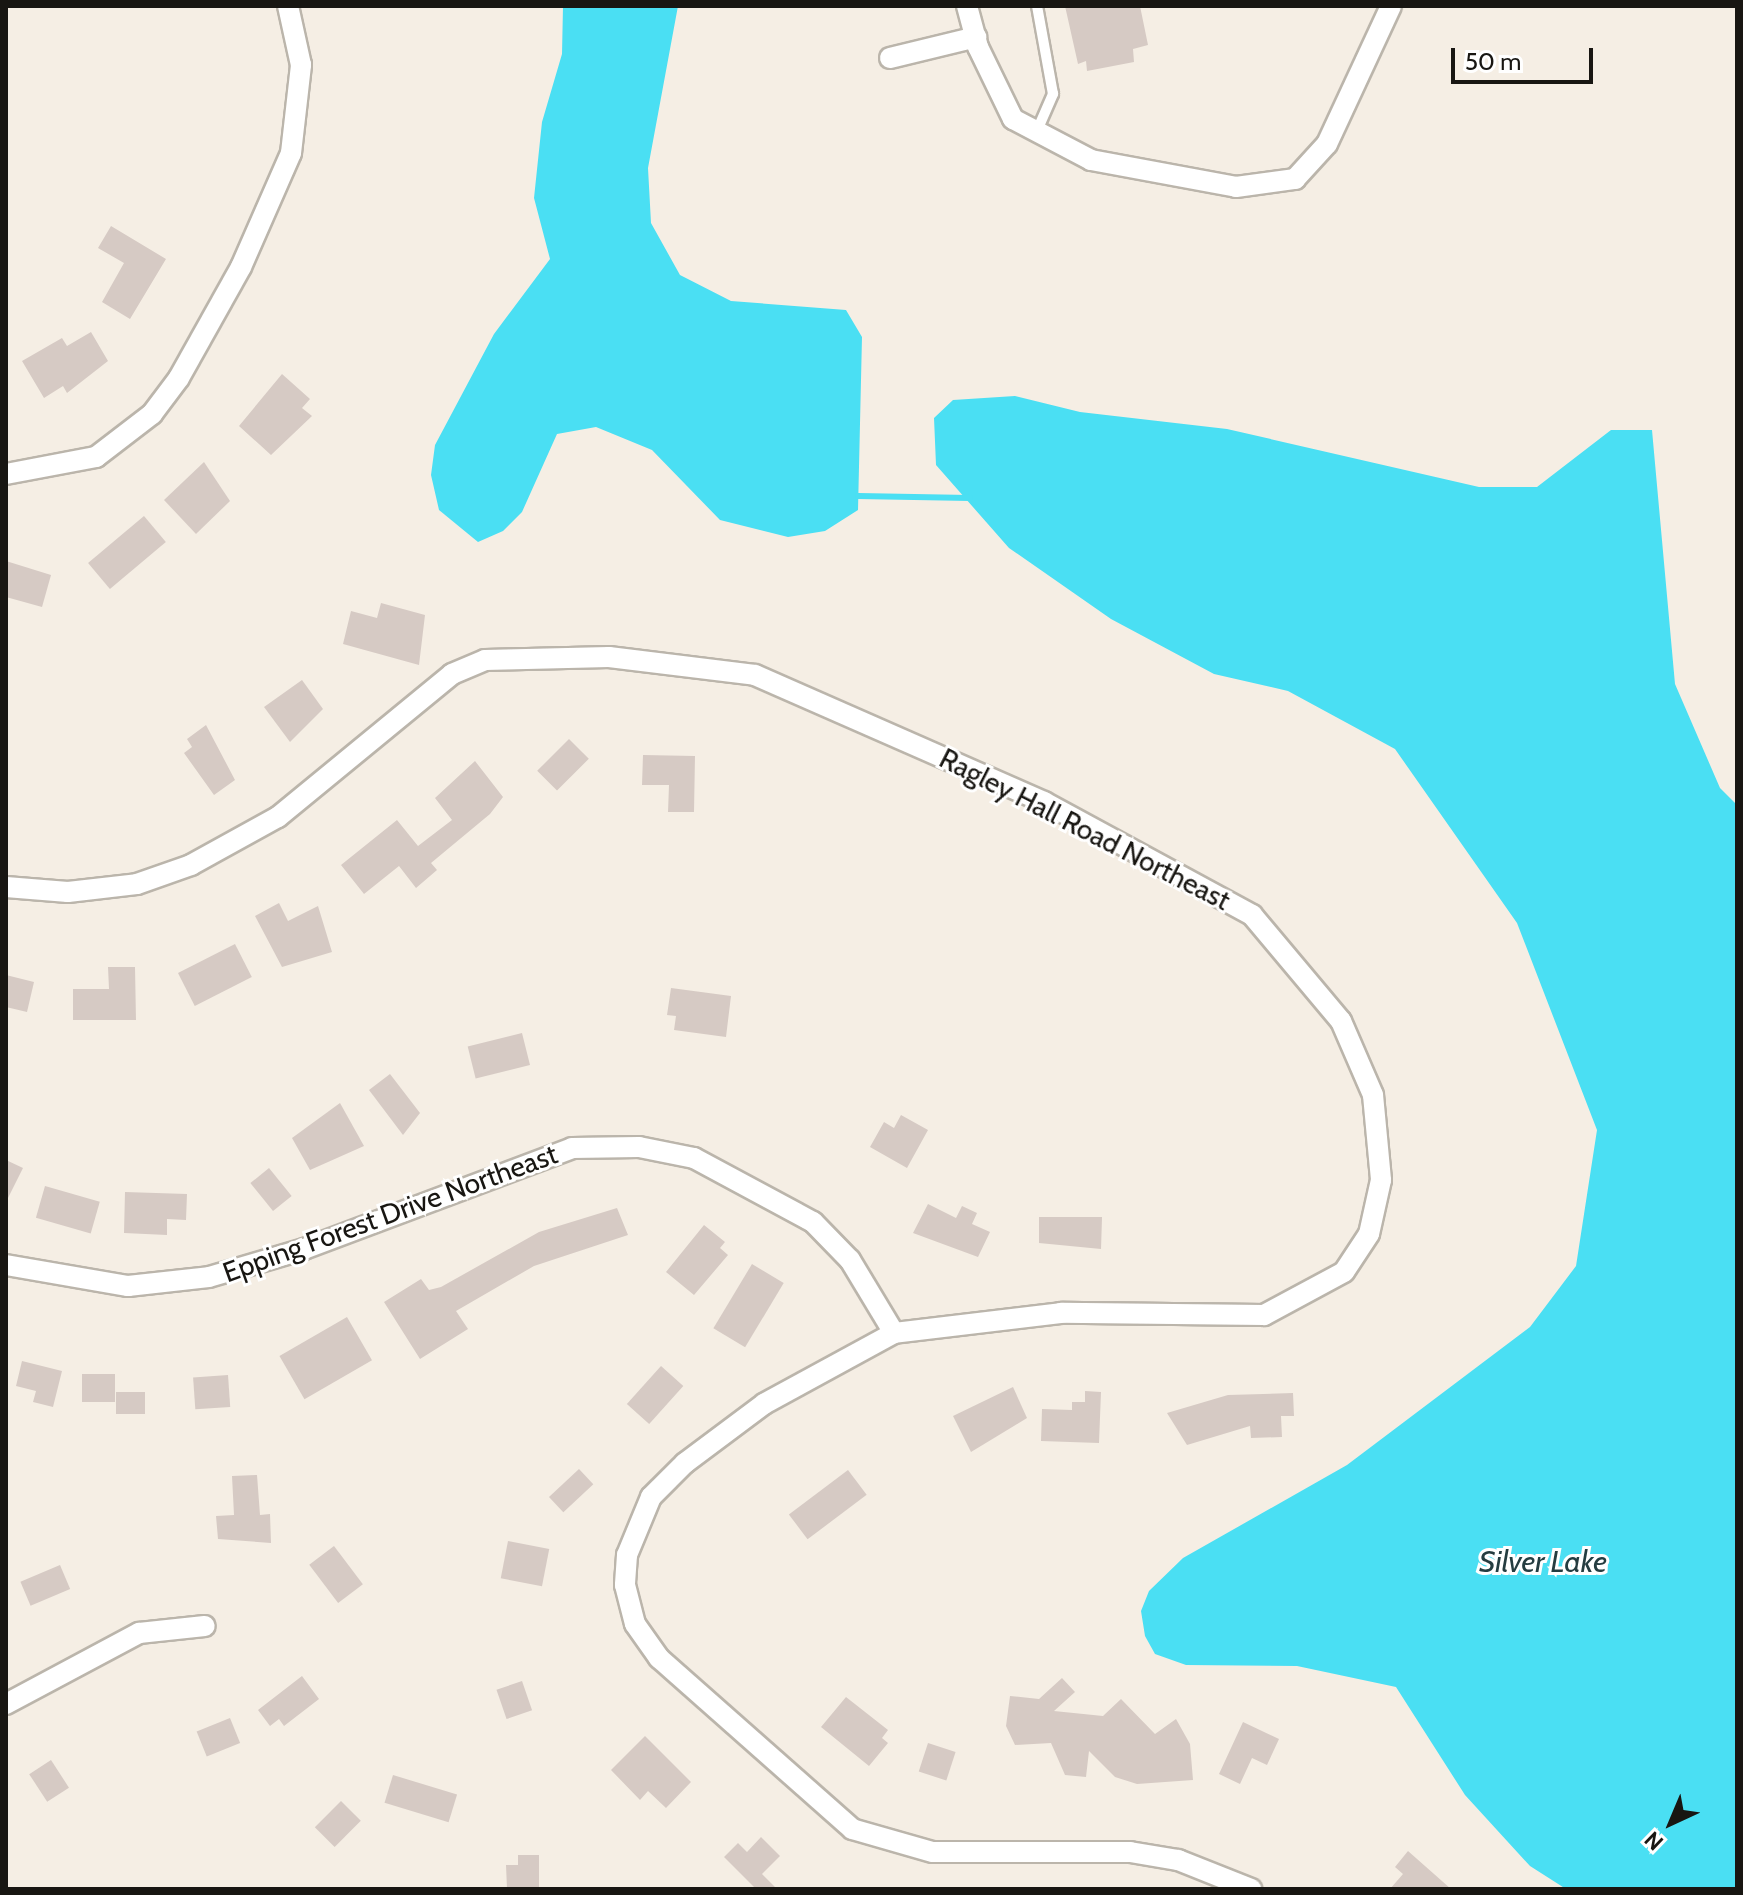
<!DOCTYPE html>
<html>
<head>
<meta charset="utf-8">
<style>
  body { margin:0 }
  #map { position:relative; width:1743px; height:1895px; overflow:hidden; background:#f5eee4; font-family:Cabin,sans-serif }
  div>[style] { position:absolute }
  .water>* { inset:0; background:#4adff3 }
  .stream>* { height:6px; margin:-3px; padding:0 3px; transform-origin:3px; border-radius:3px; background:#4adff3 }
  .building>* { inset:0; background:#d6cac4; transform-origin:0 0 }
  .roads { filter:drop-shadow(2px 0 #bbb5ab) drop-shadow(-2px 0 #bbb5ab) drop-shadow(0 2px #bbb5ab) drop-shadow(0 -2px #bbb5ab) }
  .service>* { height:10px; margin:-5px; padding:0 5px; transform-origin:5px; border-radius:5px; background:#fff }
  .minor>* { height:20px; margin:-10px; padding:0 10px; transform-origin:10px; border-radius:10px; background:#fff }
  span { translate:-50% -50%; white-space:nowrap; text-align:center; line-height:1.15; -webkit-text-stroke:6px #fff; paint-order:stroke }
  .street-label { font-size:28px; color:#181612 }
  .water-label { font-size:30px; color:#253d41; font-style:italic }
  .frame { position:absolute; inset:0; border:8px solid #181612; pointer-events:none }
  .north { position:absolute; left:1631px; top:1783px; width:80px; height:80px; -webkit-text-stroke:6px #fff; paint-order:stroke; rotate:224deg; font-size:22px; font-weight:700; line-height:32px; text-align:center; color:#181612 }
  .north::after { content:''; display:block; margin:auto; width:28px; height:36px; background:#181612; clip-path:polygon(50% 0,100% 100%,50% 72%,0 100%) }
  .scale { position:absolute; left:1451px; top:48px; width:142px; height:36px; box-sizing:border-box; border:4px solid #181612; border-top:0; padding-left:10px; font-size:24px; line-height:28px; white-space:nowrap; color:#181612; -webkit-text-stroke:6px #fff; paint-order:stroke }
</style>
</head>
<body>
<div id="map">
  <div class="water">
    <i style="clip-path:polygon(563px 6px,678px 6px,648px 168px,651px 223px,680px 275px,731px 301px,846px 310px,862px 337px,858px 510px,825px 531px,788px 537px,720px 520px,652px 450px,596px 427px,557px 434px,522px 512px,503px 531px,478px 542px,439px 510px,431px 475px,435px 445px,494px 334px,550px 259px,534px 198px,542px 122px,562px 54px)"></i>
    <i style="clip-path:polygon(1015px 396px,1080px 412px,1227px 429px,1479px 487px,1537px 487px,1611px 430px,1652px 430px,1675px 684px,1720px 788px,1737px 805px,1737px 1889px,1566px 1889px,1530px 1866px,1465px 1795px,1396px 1687px,1297px 1666px,1186px 1665px,1155px 1654px,1145px 1636px,1141px 1611px,1149px 1591px,1183px 1558px,1347px 1465px,1530px 1327px,1576px 1266px,1597px 1130px,1517px 923px,1395px 749px,1288px 691px,1214px 674px,1111px 619px,1009px 548px,936px 465px,934px 418px,953px 400px)"></i>
  </div>
  <div class="stream">
    <i style="left:858px;top:496px;width:112px;rotate:1deg"></i>
  </div>
  <div class="building">
    <i style="clip-path:polygon(1065px 6px,1140px 6px,1148px 45px,1133px 49px,1134px 62px,1087px 71px,1086px 61px,1078px 64px)"></i>
    <i style="clip-path:polygon(111px 226px,166px 259px,130px 319px,102px 302px,124px 263px,98px 248px)"></i>
    <i style="clip-path:polygon(91px 332px,108px 361px,67px 393px,63px 386px,44px 398px,22px 361px,62px 338px,67px 346px)"></i>
    <i style="clip-path:polygon(282px 374px,310px 399px,302px 408px,312px 416px,271px 455px,239px 426px)"></i>
    <i style="clip-path:polygon(204px 462px,230px 501px,196px 534px,164px 500px)"></i>
    <i style="left:144px;top:516px;width:34px;height:73px;rotate:50deg"></i>
    <i style="clip-path:polygon(6px 561px,51px 575px,42px 607px,6px 597px)"></i>
    <i style="clip-path:polygon(381px 603px,425px 615px,419px 665px,343px 644px,351px 611px,377px 618px)"></i>
    <i style="clip-path:polygon(302px 680px,323px 709px,290px 742px,264px 707px)"></i>
    <i style="clip-path:polygon(206px 725px,235px 780px,214px 795px,184px 753px,192px 747px,187px 739px)"></i>
    <i style="left:569px;top:739px;width:28px;height:45px;rotate:45deg"></i>
    <i style="clip-path:polygon(643px 755px,695px 756px,694px 812px,668px 812px,669px 785px,642px 785px)"></i>
    <i style="clip-path:polygon(475px 761px,503px 797px,490px 814px,431px 863px,437px 870px,416px 888px,399px 866px,364px 894px,341px 865px,397px 820px,418px 846px,452px 820px,435px 798px)"></i>
    <i style="clip-path:polygon(279px 903px,288px 921px,318px 906px,332px 952px,282px 967px,255px 916px)"></i>
    <i style="left:235px;top:944px;width:37px;height:64px;rotate:63deg"></i>
    <i style="clip-path:polygon(108px 967px,135px 967px,136px 1020px,73px 1020px,73px 989px,109px 989px)"></i>
    <i style="clip-path:polygon(6px 975px,34px 982px,27px 1012px,6px 1007px)"></i>
    <i style="clip-path:polygon(671px 988px,731px 996px,726px 1037px,674px 1030px,676px 1016px,667px 1015px)"></i>
    <i style="left:522px;top:1033px;width:33px;height:56px;rotate:76deg"></i>
    <i style="clip-path:polygon(390px 1074px,420px 1113px,403px 1135px,369px 1090px)"></i>
    <i style="clip-path:polygon(340px 1103px,364px 1146px,310px 1170px,292px 1138px)"></i>
    <i style="clip-path:polygon(901px 1115px,928px 1130px,907px 1168px,870px 1147px,884px 1122px,894px 1128px)"></i>
    <i style="clip-path:polygon(6px 1160px,23px 1168px,6px 1202px)"></i>
    <i style="left:269px;top:1168px;width:36px;height:24px;rotate:51deg"></i>
    <i style="left:45px;top:1186px;width:57px;height:33px;rotate:16deg"></i>
    <i style="clip-path:polygon(125px 1192px,187px 1194px,186px 1220px,167px 1219px,167px 1235px,124px 1233px)"></i>
    <i style="clip-path:polygon(928px 1204px,956px 1218px,962px 1206px,977px 1213px,972px 1224px,990px 1232px,978px 1257px,913px 1233px)"></i>
    <i style="clip-path:polygon(617px 1208px,628px 1235px,534px 1266px,456px 1311px,468px 1329px,420px 1359px,384px 1302px,421px 1279px,429px 1290px,441px 1287px,539px 1232px)"></i>
    <i style="clip-path:polygon(1039px 1217px,1102px 1217px,1101px 1249px,1039px 1243px)"></i>
    <i style="clip-path:polygon(704px 1225px,725px 1242px,720px 1248px,728px 1255px,694px 1295px,666px 1272px)"></i>
    <i style="left:752px;top:1264px;width:37px;height:75px;rotate:31deg"></i>
    <i style="left:347px;top:1317px;width:50px;height:78px;rotate:60deg"></i>
    <i style="clip-path:polygon(22px 1361px,62px 1371px,53px 1407px,33px 1402px,36px 1391px,16px 1386px)"></i>
    <i style="left:661px;top:1366px;width:30px;height:51px;rotate:42deg"></i>
    <i style="left:82px;top:1374px;width:33px;height:28px"></i>
    <i style="left:228px;top:1375px;width:32px;height:35px;rotate:86deg"></i>
    <i style="clip-path:polygon(1013px 1387px,1027px 1418px,971px 1452px,953px 1416px)"></i>
    <i style="clip-path:polygon(1085px 1391px,1101px 1392px,1099px 1443px,1041px 1441px,1042px 1409px,1072px 1410px,1072px 1402px,1085px 1402px)"></i>
    <i style="left:116px;top:1392px;width:29px;height:22px"></i>
    <i style="clip-path:polygon(1293px 1393px,1294px 1416px,1281px 1416px,1282px 1437px,1251px 1438px,1250px 1426px,1187px 1445px,1167px 1413px,1228px 1395px)"></i>
    <i style="left:579px;top:1469px;width:21px;height:41px;rotate:47deg"></i>
    <i style="left:848px;top:1470px;width:31px;height:74px;rotate:53deg"></i>
    <i style="clip-path:polygon(257px 1475px,260px 1515px,270px 1514px,271px 1543px,218px 1539px,216px 1516px,234px 1515px,232px 1476px)"></i>
    <i style="left:508px;top:1541px;width:42px;height:38px;rotate:11deg"></i>
    <i style="left:334px;top:1546px;width:48px;height:31px;rotate:53deg"></i>
    <i style="left:60px;top:1565px;width:26px;height:43px;rotate:67deg"></i>
    <i style="clip-path:polygon(302px 1676px,319px 1699px,284px 1726px,279px 1719px,270px 1726px,258px 1710px)"></i>
    <i style="clip-path:polygon(1062px 1678px,1075px 1692px,1054px 1711px,1103px 1716px,1121px 1699px,1155px 1734px,1176px 1719px,1190px 1744px,1193px 1780px,1137px 1784px,1115px 1777px,1089px 1751px,1086px 1777px,1065px 1775px,1051px 1743px,1015px 1745px,1006px 1726px,1010px 1696px,1039px 1699px)"></i>
    <i style="left:522px;top:1681px;width:31px;height:27px;rotate:71deg"></i>
    <i style="clip-path:polygon(846px 1697px,888px 1730px,882px 1738px,888px 1743px,869px 1766px,821px 1727px)"></i>
    <i style="left:230px;top:1718px;width:27px;height:36px;rotate:68deg"></i>
    <i style="clip-path:polygon(1243px 1722px,1279px 1739px,1267px 1765px,1252px 1758px,1240px 1784px,1219px 1774px)"></i>
    <i style="clip-path:polygon(645px 1736px,691px 1782px,666px 1808px,648px 1791px,640px 1800px,611px 1770px)"></i>
    <i style="left:928px;top:1743px;width:29px;height:30px;rotate:18deg"></i>
    <i style="left:51px;top:1760px;width:33px;height:26px;rotate:57deg"></i>
    <i style="left:393px;top:1775px;width:67px;height:29px;rotate:17deg"></i>
    <i style="left:341px;top:1801px;width:28px;height:37px;rotate:45deg"></i>
    <i style="clip-path:polygon(761px 1837px,780px 1856px,762px 1874px,777px 1889px,756px 1889px,724px 1857px,738px 1843px,747px 1852px)"></i>
    <i style="clip-path:polygon(1408px 1851px,1451px 1889px,1390px 1889px,1403px 1874px,1395px 1867px)"></i>
    <i style="clip-path:polygon(518px 1855px,539px 1855px,539px 1889px,507px 1889px,506px 1865px,518px 1865px)"></i>
  </div>
  <div class="roads">
    <div class="service">
      <i style="left:1036px;top:133px;width:43px;rotate:-66.4deg"></i>
      <i style="left:1053px;top:94px;width:89px;rotate:-100.3deg"></i>
    </div>
    <div class="minor">
      <i style="left:967px;top:6px;width:42px;rotate:75deg"></i>
      <i style="left:978px;top:47px;width:80px;rotate:64.1deg"></i>
      <i style="left:1013px;top:119px;width:88px;rotate:27.7deg"></i>
      <i style="left:1091px;top:160px;width:147px;rotate:10.5deg"></i>
      <i style="left:1236px;top:187px;width:60px;rotate:-7.7deg"></i>
      <i style="left:1295px;top:179px;width:47px;rotate:-47.6deg"></i>
      <i style="left:1327px;top:144px;width:152px;rotate:-65.1deg"></i>
      <i style="left:890px;top:58px;width:89px;rotate:-13.7deg"></i>
      <i style="left:6px;top:474px;width:92px;rotate:-10.7deg"></i>
      <i style="left:96px;top:457px;width:71px;rotate:-37.5deg"></i>
      <i style="left:152px;top:414px;width:45px;rotate:-53.1deg"></i>
      <i style="left:179px;top:378px;width:127px;rotate:-60.8deg"></i>
      <i style="left:241px;top:267px;width:124px;rotate:-66.3deg"></i>
      <i style="left:291px;top:153px;width:89px;rotate:-83.5deg"></i>
      <i style="left:301px;top:65px;width:60px;rotate:-102.4deg"></i>
      <i style="left:6px;top:887px;width:62px;rotate:4.6deg"></i>
      <i style="left:68px;top:892px;width:69px;rotate:-6.6deg"></i>
      <i style="left:137px;top:884px;width:57px;rotate:-19.4deg"></i>
      <i style="left:191px;top:865px;width:99px;rotate:-28.9deg"></i>
      <i style="left:278px;top:817px;width:225px;rotate:-39.4deg"></i>
      <i style="left:452px;top:674px;width:36px;rotate:-23deg"></i>
      <i style="left:485px;top:660px;width:124px;rotate:-1.4deg"></i>
      <i style="left:609px;top:657px;width:147px;rotate:7deg"></i>
      <i style="left:755px;top:675px;width:316px;rotate:23.7deg"></i>
      <i style="left:1044px;top:802px;width:237px;rotate:28.5deg"></i>
      <i style="left:1252px;top:915px;width:138px;rotate:50deg"></i>
      <i style="left:1341px;top:1021px;width:81px;rotate:66.6deg"></i>
      <i style="left:1373px;top:1095px;width:85px;rotate:84.6deg"></i>
      <i style="left:1381px;top:1180px;width:55px;rotate:102.5deg"></i>
      <i style="left:1369px;top:1234px;width:45px;rotate:123.3deg"></i>
      <i style="left:1344px;top:1272px;width:91px;rotate:151.7deg"></i>
      <i style="left:1264px;top:1315px;width:203px;rotate:-179.4deg"></i>
      <i style="left:1061px;top:1313px;width:168px;rotate:173.2deg"></i>
      <i style="left:894px;top:1333px;width:148px;rotate:151.4deg"></i>
      <i style="left:764px;top:1404px;width:99px;rotate:143.2deg"></i>
      <i style="left:685px;top:1463px;width:48px;rotate:135deg"></i>
      <i style="left:651px;top:1497px;width:63px;rotate:112.5deg"></i>
      <i style="left:627px;top:1555px;width:30px;rotate:94deg"></i>
      <i style="left:625px;top:1585px;width:40px;rotate:75.6deg"></i>
      <i style="left:635px;top:1624px;width:42px;rotate:54.8deg"></i>
      <i style="left:659px;top:1658px;width:258px;rotate:41.5deg"></i>
      <i style="left:852px;top:1829px;width:84px;rotate:15.9deg"></i>
      <i style="left:933px;top:1852px;width:197px"></i>
      <i style="left:1130px;top:1852px;width:49px;rotate:9.5deg"></i>
      <i style="left:1178px;top:1860px;width:79px;rotate:21.7deg"></i>
      <i style="left:6px;top:1265px;width:124px;rotate:9.8deg"></i>
      <i style="left:128px;top:1286px;width:81px;rotate:-6.3deg"></i>
      <i style="left:209px;top:1277px;width:99px;rotate:-16.4deg"></i>
      <i style="left:304px;top:1249px;width:286px;rotate:-20.6deg"></i>
      <i style="left:572px;top:1148px;width:67px;rotate:-0.9deg"></i>
      <i style="left:639px;top:1147px;width:56px;rotate:11.3deg"></i>
      <i style="left:694px;top:1158px;width:135px;rotate:28.3deg"></i>
      <i style="left:813px;top:1222px;width:53px;rotate:45.8deg"></i>
      <i style="left:850px;top:1260px;width:85px;rotate:58.9deg"></i>
      <i style="left:6px;top:1704px;width:151px;rotate:-28.1deg"></i>
      <i style="left:139px;top:1633px;width:66px;rotate:-6.1deg"></i>
    </div>
  </div>
  <div class="street-label">
    <span style="left:1085px;top:829px;rotate:27deg">Ragley Hall Road Northeast</span>
    <span style="left:390px;top:1213px;rotate:-20deg">Epping Forest Drive Northeast</span>
  </div>
  <div class="water-label">
    <span style="left:1543px;top:1562px">Silver Lake</span>
  </div>
  <div class="frame"></div>
  <div class="north">N</div>
  <div class="scale">50 m</div>
</div>
</body>
</html>
